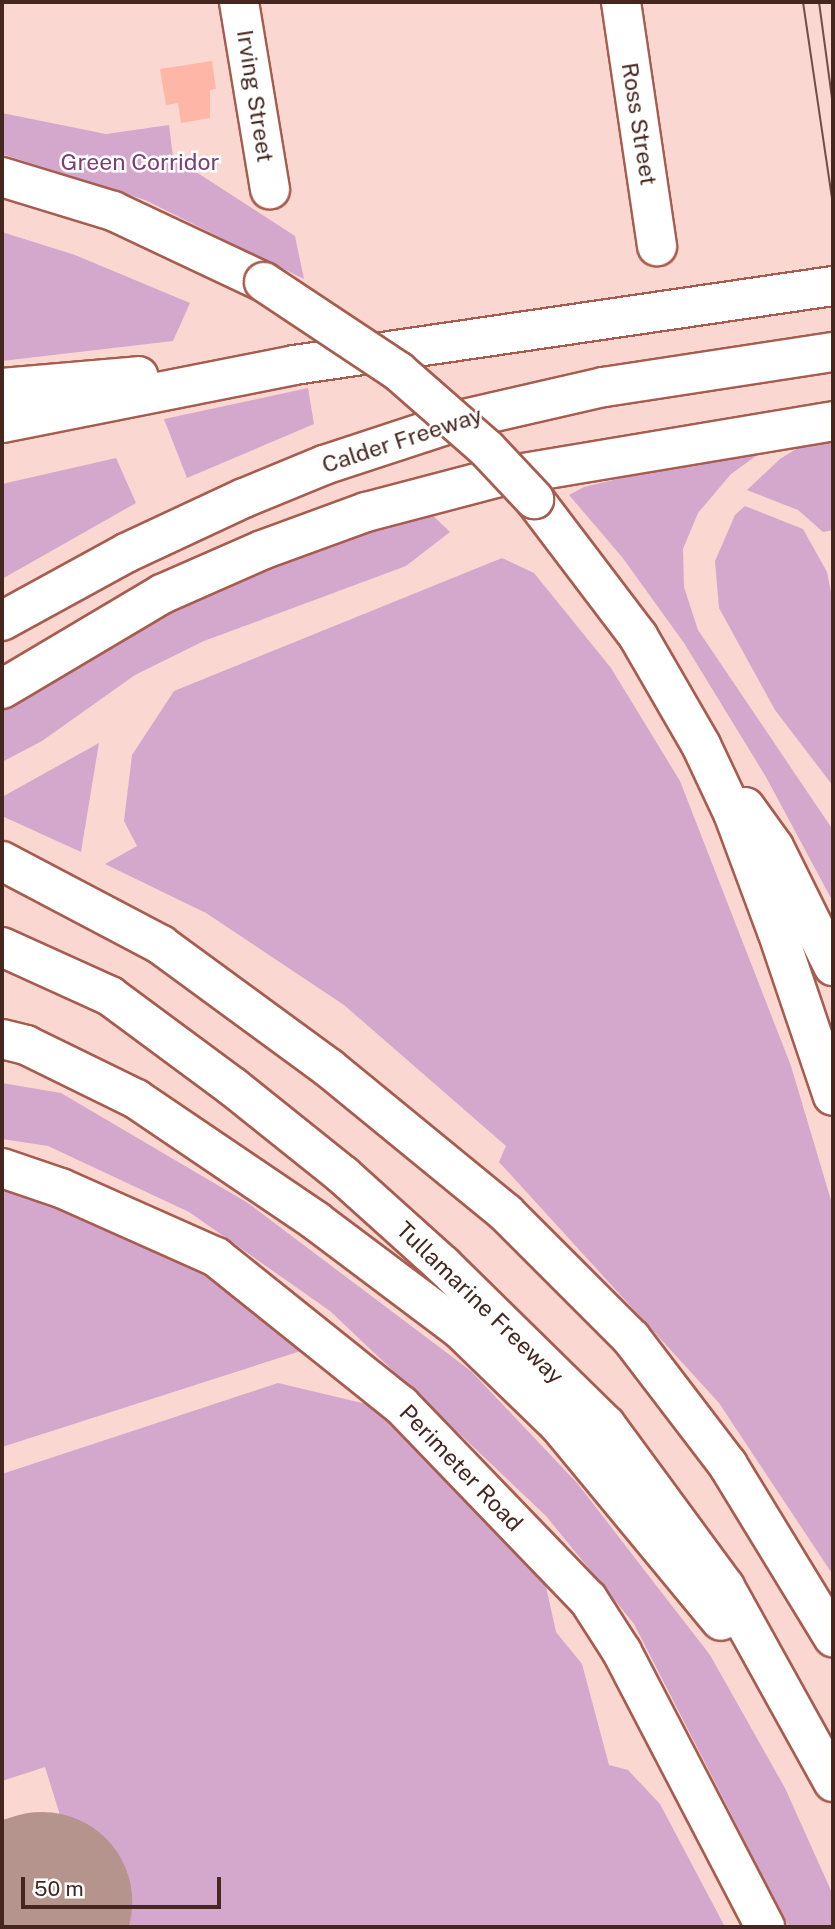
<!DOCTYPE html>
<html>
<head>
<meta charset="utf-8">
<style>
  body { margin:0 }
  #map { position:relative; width:835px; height:1929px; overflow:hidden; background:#fad8d1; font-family:"Public Sans",sans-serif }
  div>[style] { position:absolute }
  .green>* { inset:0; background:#d4a8cd }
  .runway>* { height:180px; margin:-90px; padding:0 90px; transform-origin:90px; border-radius:90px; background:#b4948c }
  .building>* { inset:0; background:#feb6a6 }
  .roads { filter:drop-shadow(2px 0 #a65d4f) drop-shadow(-2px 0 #a65d4f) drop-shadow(0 2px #a65d4f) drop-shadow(0 -2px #a65d4f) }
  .minor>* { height:38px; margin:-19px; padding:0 19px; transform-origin:19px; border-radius:19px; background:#fff }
  .highway>* { height:38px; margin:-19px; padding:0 19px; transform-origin:19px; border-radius:19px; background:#fff }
  .tram>* { height:2px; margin:-1px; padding:0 1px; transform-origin:1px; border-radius:1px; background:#6f4f48 }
  .bridges { filter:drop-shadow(2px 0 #a65d4f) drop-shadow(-2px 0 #a65d4f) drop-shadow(0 2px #a65d4f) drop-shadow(0 -2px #a65d4f) }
  .highway-bridge>* { height:38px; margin:-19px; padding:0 19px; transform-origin:19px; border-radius:19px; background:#fff }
  span { translate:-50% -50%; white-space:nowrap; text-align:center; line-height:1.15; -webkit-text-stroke:5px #fff; paint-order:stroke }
  .street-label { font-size:23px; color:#462720 }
  .park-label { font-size:23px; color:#7d3c74 }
  .frame { position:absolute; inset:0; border:4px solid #462720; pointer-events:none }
  .scale { position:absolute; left:21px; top:1877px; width:200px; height:32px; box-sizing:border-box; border:4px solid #462720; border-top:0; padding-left:9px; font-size:21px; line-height:24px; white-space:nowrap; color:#462720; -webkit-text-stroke:5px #fff; paint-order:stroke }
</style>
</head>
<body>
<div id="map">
  <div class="green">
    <i style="clip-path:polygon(2px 113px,106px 134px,169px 125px,173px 157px,295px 236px,304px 279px,145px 200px,2px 154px)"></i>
    <i style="clip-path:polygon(2px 232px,75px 255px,190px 303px,173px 341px,2px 361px)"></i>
    <i style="clip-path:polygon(308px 388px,314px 424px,187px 478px,164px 419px)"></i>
    <i style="clip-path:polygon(833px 435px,833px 530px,823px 532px,798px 510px,747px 490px,780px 459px,809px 441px)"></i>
    <i style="clip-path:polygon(778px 440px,731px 474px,698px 513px,683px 549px,684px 587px,698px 630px,833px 830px,833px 902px,766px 777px,684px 643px,622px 557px,569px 495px,584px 487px)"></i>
    <i style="clip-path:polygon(116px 458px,136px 503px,2px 579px,2px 484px)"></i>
    <i style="clip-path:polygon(423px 506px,450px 532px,406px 566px,204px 641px,135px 675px,42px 741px,2px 762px,2px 705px,119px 627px)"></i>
    <i style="clip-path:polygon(745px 506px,803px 529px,827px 572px,833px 602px,833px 786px,775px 710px,719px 608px,715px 561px,735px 515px)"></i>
    <i style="clip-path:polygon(502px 558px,534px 573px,611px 668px,680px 781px,791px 1066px,833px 1207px,833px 1575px,719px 1403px,499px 1162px,506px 1146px,344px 1005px,206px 913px,105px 864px,137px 846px,124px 821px,132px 755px,174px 691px)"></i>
    <i style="clip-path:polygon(99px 743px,81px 852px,2px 816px,2px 797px)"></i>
    <i style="clip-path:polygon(2px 1083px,61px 1093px,248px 1203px,471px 1371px,577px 1483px,710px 1655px,785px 1788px,833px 1895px,833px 1927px,789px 1927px,634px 1624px,546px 1516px,330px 1311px,189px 1212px,48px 1146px,2px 1139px)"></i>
    <i style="clip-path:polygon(2px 1191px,55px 1203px,192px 1267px,307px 1349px,2px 1447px)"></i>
    <i style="clip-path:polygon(278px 1383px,379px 1407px,545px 1582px,556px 1632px,582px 1664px,609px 1765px,628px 1770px,660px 1804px,725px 1927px,95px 1927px,45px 1767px,2px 1781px,2px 1474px)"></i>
  </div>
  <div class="runway">
    <i style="left:2px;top:1914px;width:42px;rotate:-16.7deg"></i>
  </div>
  <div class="building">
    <i style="clip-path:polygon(212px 61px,216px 89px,210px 90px,210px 118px,181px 123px,178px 103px,166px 105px,160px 69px)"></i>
  </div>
  <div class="roads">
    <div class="minor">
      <i style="left:239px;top:2px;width:190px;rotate:80.6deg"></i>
      <i style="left:621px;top:2px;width:247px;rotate:81.6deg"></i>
      <i style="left:2px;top:1168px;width:62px;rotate:18.7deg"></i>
      <i style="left:61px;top:1188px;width:170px;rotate:24deg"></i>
      <i style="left:216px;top:1257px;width:237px;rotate:38.7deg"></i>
      <i style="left:401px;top:1405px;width:269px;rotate:46.1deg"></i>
      <i style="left:588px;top:1599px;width:63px;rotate:57.3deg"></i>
      <i style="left:622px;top:1652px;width:310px;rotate:62.5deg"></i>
    </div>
    <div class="highway">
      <i style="left:2px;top:177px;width:116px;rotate:17deg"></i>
      <i style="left:113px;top:211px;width:167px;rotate:25.2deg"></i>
      <i style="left:2px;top:388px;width:137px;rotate:-5deg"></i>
      <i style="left:2px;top:423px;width:298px;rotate:-11.2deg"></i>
      <i style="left:294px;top:365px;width:545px;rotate:-8.34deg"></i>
      <i style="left:534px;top:499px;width:172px;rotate:52.8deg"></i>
      <i style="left:638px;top:636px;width:126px;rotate:60deg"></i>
      <i style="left:701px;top:745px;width:75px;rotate:64.8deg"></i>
      <i style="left:733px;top:813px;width:126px;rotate:69.6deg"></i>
      <i style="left:777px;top:931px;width:174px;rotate:71.3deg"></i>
      <i style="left:2px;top:621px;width:141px;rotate:-28.7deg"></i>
      <i style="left:126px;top:553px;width:130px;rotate:-25deg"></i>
      <i style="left:244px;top:498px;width:87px;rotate:-22.4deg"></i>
      <i style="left:324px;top:465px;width:147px;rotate:-18.2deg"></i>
      <i style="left:464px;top:419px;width:144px;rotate:-12.9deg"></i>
      <i style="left:604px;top:387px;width:232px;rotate:-8.7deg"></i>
      <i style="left:2px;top:689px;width:186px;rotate:-30.7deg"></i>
      <i style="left:162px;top:594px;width:109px;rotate:-23.7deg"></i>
      <i style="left:262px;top:550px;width:111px;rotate:-20.1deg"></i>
      <i style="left:366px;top:512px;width:138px;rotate:-14.7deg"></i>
      <i style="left:499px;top:477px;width:339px;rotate:-9.5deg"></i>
      <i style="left:745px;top:807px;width:49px;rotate:54.1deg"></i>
      <i style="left:774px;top:847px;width:133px;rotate:63.6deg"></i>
      <i style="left:2px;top:861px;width:180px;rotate:27.8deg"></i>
      <i style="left:161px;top:945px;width:208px;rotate:36.2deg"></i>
      <i style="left:329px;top:1068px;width:229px;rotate:39.3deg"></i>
      <i style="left:506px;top:1213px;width:177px;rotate:45deg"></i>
      <i style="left:631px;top:1338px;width:160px;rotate:52.6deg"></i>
      <i style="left:728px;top:1465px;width:202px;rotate:58.6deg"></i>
      <i style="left:2px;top:947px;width:119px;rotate:24.4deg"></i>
      <i style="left:110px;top:996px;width:153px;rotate:36.5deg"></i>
      <i style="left:233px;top:1087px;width:141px;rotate:38.7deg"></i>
      <i style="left:343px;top:1175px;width:135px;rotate:42deg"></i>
      <i style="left:443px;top:1265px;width:228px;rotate:44.5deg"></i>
      <i style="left:606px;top:1425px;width:201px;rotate:53.7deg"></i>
      <i style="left:725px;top:1587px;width:223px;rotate:61deg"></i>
      <i style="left:2px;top:1039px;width:25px;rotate:14deg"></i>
      <i style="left:26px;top:1045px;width:123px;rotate:26.1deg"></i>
      <i style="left:136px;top:1099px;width:217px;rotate:34.1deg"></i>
      <i style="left:316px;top:1221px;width:180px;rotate:36.9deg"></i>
      <i style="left:460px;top:1329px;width:138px;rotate:44.1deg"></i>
      <i style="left:559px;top:1425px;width:254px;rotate:50.4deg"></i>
    </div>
  </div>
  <div class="tram">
    <i style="left:803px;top:2px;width:206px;rotate:81.6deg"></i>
    <i style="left:819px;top:2px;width:104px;rotate:82.3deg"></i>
  </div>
  <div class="bridges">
    <div class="highway-bridge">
      <i style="left:264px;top:282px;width:161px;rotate:33.6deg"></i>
      <i style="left:398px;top:371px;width:118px;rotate:41.2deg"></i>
      <i style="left:487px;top:449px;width:69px;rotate:46.8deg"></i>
    </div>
  </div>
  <div class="street-label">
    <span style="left:255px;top:96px;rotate:81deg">Irving Street</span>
    <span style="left:639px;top:124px;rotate:81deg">Ross Street</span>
    <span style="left:402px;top:440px;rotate:-18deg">Calder Freeway</span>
    <span style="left:480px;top:1303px;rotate:44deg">Tullamarine Freeway</span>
    <span style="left:461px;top:1468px;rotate:46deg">Perimeter Road</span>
  </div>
  <div class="park-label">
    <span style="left:140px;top:162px">Green Corridor</span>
  </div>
  <div class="frame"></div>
  <div class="scale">50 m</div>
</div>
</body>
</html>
